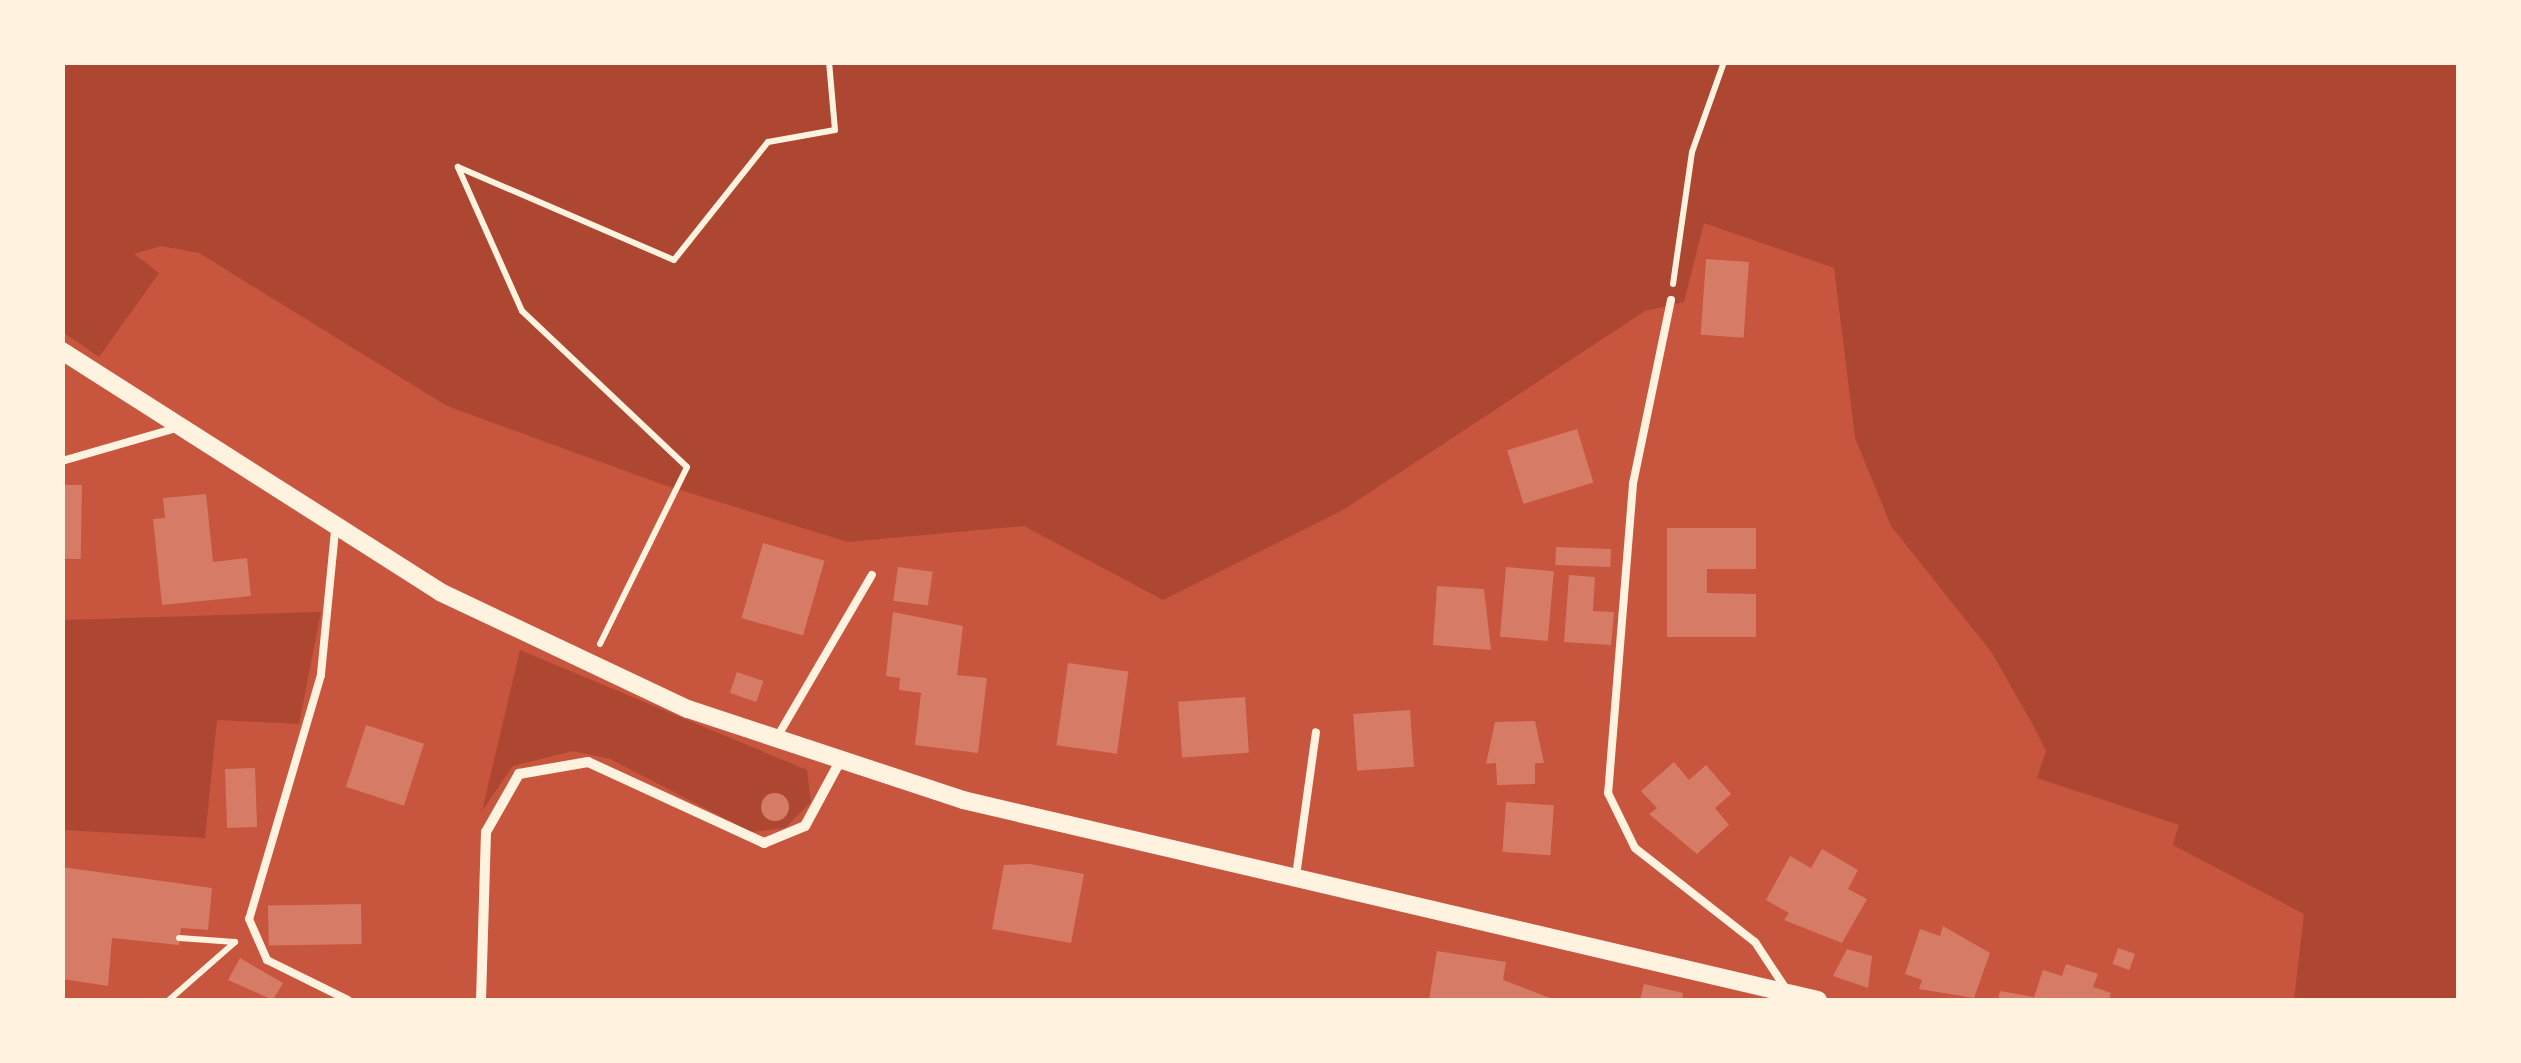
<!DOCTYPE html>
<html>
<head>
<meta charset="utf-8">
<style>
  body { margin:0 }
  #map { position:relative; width:2521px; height:1063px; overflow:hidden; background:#c8553d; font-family:"Alegreya Sans",sans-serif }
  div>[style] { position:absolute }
  .green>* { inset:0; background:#ae4732 }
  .building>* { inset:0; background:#d67c66; transform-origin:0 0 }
  .round { border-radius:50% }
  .path>* { height:6px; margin:-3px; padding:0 3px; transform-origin:3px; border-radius:3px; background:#fff3e0 }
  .service>* { height:8px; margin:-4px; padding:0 4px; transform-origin:4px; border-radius:4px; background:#fff3e0 }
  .minor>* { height:10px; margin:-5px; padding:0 5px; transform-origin:5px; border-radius:5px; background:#fff3e0 }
  .tertiary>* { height:18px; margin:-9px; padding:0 9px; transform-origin:9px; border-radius:9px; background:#fff3e0 }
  span { translate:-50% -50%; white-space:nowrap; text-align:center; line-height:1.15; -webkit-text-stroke:8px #fff3e0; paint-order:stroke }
  .frame { position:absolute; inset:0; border:65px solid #fff3e0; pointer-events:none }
</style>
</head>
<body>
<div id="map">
  <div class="green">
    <i style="clip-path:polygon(63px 63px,2458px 63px,2458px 1000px,2294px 1000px,2304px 914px,2173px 845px,2179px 825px,2037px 778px,2046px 751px,2035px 729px,1992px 653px,1891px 526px,1855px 438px,1834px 268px,1704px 223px,1684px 302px,1645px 311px,1343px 510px,1163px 600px,1024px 526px,848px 542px,664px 485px,447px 406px,199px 253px,161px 246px,134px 254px,159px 273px,99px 357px,63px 332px)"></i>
    <i style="clip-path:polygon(321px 612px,299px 724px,217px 720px,205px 838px,63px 830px,63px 620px)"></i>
    <i style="clip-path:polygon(520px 650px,807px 770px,811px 802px,785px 828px,751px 832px,610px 759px,573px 751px,513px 766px,482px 811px)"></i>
  </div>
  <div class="building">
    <i style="left:1706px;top:259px;width:43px;height:76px;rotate:4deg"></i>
    <i style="left:1577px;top:429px;width:56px;height:73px;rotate:73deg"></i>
    <i style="left:82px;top:485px;width:74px;height:20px;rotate:91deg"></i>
    <i style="clip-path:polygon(206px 494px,213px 562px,247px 558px,251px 596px,162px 605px,153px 519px,165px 518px,163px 498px)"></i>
    <i style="clip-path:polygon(1667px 528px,1756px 528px,1756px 569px,1707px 569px,1707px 593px,1756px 594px,1756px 637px,1667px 637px)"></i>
    <i style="left:763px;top:543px;width:64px;height:78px;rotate:16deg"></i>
    <i style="left:1556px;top:547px;width:55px;height:18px;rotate:2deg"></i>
    <i style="left:898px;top:567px;width:35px;height:34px;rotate:8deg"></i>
    <i style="left:1506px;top:567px;width:48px;height:70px;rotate:5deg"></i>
    <i style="clip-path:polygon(1569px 575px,1595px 577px,1593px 611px,1614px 612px,1611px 645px,1564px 642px)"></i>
    <i style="clip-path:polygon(1437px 586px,1484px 589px,1491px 650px,1433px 645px)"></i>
    <i style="clip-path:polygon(893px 612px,963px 626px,957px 675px,987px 678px,978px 753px,915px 745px,921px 693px,899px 690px,900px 678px,886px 676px)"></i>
    <i style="left:1068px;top:663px;width:61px;height:83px;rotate:8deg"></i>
    <i style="left:737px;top:672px;width:28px;height:22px;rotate:19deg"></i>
    <i style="left:1245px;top:697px;width:56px;height:67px;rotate:86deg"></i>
    <i style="left:1410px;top:710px;width:57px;height:57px;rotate:86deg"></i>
    <i style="clip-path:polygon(1535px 721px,1544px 763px,1535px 763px,1535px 784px,1497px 785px,1496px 763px,1486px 764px,1495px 722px)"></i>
    <i style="left:366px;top:725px;width:61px;height:65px;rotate:18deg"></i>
    <i style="clip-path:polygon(1674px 762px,1689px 780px,1706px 765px,1731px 794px,1715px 808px,1729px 825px,1697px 854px,1649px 814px,1657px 808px,1641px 791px)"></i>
    <i style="left:255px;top:768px;width:59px;height:30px;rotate:88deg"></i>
    <i class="round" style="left:761px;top:793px;width:28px;height:28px"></i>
    <i style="left:1506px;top:802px;width:48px;height:50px;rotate:4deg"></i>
    <i style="clip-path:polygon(1822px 849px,1858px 870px,1848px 889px,1867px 899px,1842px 943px,1784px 920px,1789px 913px,1766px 900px,1790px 856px,1811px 868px)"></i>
    <i style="clip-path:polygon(1030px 864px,1084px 874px,1071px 943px,992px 929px,1004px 865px)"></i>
    <i style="clip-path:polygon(62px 867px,212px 888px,208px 930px,181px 928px,179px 945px,112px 938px,108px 986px,62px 979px)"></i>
    <i style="left:361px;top:904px;width:40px;height:93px;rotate:89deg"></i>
    <i style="clip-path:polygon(1943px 926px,1990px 953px,1974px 998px,1919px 989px,1922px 980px,1905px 974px,1920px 929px,1940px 936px)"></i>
    <i style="left:2118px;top:948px;width:18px;height:17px;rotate:19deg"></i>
    <i style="clip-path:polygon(1847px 949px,1872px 956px,1868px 988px,1833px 976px)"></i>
    <i style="clip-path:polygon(1437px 951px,1506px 962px,1503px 980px,1555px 1000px,1429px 1000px)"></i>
    <i style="clip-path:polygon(240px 958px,283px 983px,273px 1000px,228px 980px)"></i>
    <i style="clip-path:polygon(2066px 964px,2098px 974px,2093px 987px,2111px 993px,2109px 1000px,1998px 1000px,2000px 991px,2034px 997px,2043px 970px,2062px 976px)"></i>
    <i style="clip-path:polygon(1644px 984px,1683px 993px,1682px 1000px,1640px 1000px)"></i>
  </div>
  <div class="path">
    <i style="left:1673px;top:284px;width:133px;rotate:-81.8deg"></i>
    <i style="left:1692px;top:152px;width:96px;rotate:-70.4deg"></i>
    <i style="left:600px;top:644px;width:197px;rotate:-63.8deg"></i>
    <i style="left:687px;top:467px;width:227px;rotate:-136.6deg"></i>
    <i style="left:522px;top:311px;width:158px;rotate:-114deg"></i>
    <i style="left:458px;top:167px;width:235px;rotate:23.3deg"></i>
    <i style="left:674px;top:260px;width:151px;rotate:-51.5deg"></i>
    <i style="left:768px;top:142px;width:68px;rotate:-10.2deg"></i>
    <i style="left:835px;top:130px;width:68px;rotate:-95deg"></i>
    <i style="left:169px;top:1000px;width:88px;rotate:-41.3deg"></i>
    <i style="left:235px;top:942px;width:56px;rotate:-175.9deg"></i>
  </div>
  <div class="service">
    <i style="left:1671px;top:300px;width:188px;rotate:101.7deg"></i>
    <i style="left:1633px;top:484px;width:310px;rotate:94.6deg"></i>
    <i style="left:1608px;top:793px;width:61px;rotate:63.9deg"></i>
    <i style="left:1635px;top:848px;width:152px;rotate:38.1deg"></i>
    <i style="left:1755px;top:942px;width:56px;rotate:56.6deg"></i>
    <i style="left:62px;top:461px;width:119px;rotate:-16.1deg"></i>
    <i style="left:335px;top:531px;width:145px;rotate:95.6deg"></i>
    <i style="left:321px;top:675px;width:254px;rotate:106.4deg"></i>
    <i style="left:249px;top:919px;width:45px;rotate:66.3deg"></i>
    <i style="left:267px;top:960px;width:90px;rotate:26.3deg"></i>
    <i style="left:776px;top:739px;width:190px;rotate:-59.7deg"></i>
    <i style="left:1296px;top:876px;width:145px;rotate:-82.1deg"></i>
  </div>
  <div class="minor">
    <i style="left:481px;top:1000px;width:168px;rotate:-88.3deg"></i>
    <i style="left:486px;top:832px;width:67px;rotate:-60.4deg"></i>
    <i style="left:519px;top:774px;width:70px;rotate:-9.9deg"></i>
    <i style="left:588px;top:762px;width:194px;rotate:24.7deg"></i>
    <i style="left:764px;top:843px;width:44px;rotate:-22.5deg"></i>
    <i style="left:805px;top:826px;width:72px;rotate:-61.6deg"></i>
  </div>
  <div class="tertiary">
    <i style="left:62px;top:351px;width:448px;rotate:32.5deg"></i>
    <i style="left:440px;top:592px;width:274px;rotate:25.3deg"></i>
    <i style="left:688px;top:709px;width:290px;rotate:18.3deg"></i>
    <i style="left:963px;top:800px;width:878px;rotate:13.17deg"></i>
  </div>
  <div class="frame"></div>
</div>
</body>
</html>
